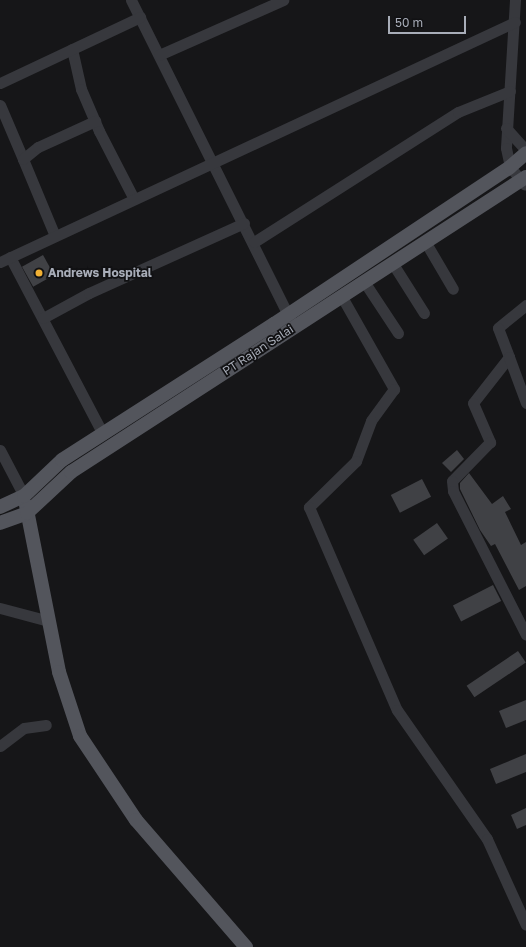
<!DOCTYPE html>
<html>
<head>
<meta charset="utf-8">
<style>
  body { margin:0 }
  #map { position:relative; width:526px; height:947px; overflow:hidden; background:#161618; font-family:"Golos Text",sans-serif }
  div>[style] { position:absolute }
  .building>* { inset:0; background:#404145; transform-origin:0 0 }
  .minor>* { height:11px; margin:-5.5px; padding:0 5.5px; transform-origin:5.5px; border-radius:5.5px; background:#37383d }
  .major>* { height:14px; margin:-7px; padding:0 7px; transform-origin:7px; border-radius:7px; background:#53555c }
  .dots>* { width:11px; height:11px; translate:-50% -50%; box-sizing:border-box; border:2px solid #111113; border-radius:50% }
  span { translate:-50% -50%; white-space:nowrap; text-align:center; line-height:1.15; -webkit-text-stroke:3.5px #111113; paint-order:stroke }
  .poi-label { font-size:12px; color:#a8adb8; font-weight:700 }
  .left { translate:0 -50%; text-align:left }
  .street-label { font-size:12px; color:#a8adb8 }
  .scale { position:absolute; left:388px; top:16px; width:78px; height:18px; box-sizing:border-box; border:2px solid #a8adb8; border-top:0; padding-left:5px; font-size:12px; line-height:14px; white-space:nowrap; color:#a8adb8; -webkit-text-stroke:3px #111113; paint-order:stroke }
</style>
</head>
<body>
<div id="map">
  <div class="building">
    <i style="left:43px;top:255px;width:23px;height:24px;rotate:61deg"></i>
    <i style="clip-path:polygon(457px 450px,464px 459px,451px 472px,442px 463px)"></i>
    <i style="clip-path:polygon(469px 473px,492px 504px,503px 496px,511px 509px,505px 512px,521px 545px,526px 542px,526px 586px,519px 590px,495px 544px,491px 546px,480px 530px,460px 489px,460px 483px)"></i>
    <i style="left:422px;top:479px;width:20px;height:35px;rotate:63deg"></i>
    <i style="left:437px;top:523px;width:19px;height:29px;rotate:55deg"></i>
    <i style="left:493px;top:585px;width:18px;height:45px;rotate:63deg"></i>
    <i style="left:518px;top:651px;width:14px;height:62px;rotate:56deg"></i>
    <i style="clip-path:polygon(526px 700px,526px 720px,506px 728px,499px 711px)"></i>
    <i style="clip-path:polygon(526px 754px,526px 772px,496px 784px,490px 769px)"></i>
    <i style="clip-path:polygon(526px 808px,526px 825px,517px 829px,511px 815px)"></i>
  </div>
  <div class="minor">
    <i style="left:131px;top:0;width:359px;rotate:63.5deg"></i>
    <i style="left:515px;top:0;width:148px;rotate:93.5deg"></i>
    <i style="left:506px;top:148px;width:19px;rotate:78deg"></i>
    <i style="left:510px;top:167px;width:23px;rotate:50deg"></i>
    <i style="left:72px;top:49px;width:41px;rotate:77.3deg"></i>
    <i style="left:81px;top:89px;width:46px;rotate:66.8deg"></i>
    <i style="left:99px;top:131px;width:76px;rotate:62.8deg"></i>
    <i style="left:159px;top:55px;width:136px;rotate:-23.9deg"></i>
    <i style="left:0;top:83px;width:155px;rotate:-25.2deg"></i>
    <i style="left:0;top:105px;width:59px;rotate:66.9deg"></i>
    <i style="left:506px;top:128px;width:30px;rotate:48deg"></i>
    <i style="left:55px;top:236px;width:83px;rotate:-112.6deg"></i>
    <i style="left:23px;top:159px;width:19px;rotate:-39deg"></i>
    <i style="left:38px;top:147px;width:63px;rotate:-24.5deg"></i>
    <i style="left:254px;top:242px;width:242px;rotate:-32.5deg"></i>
    <i style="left:458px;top:112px;width:56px;rotate:-22deg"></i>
    <i style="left:426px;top:243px;width:53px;rotate:59.6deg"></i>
    <i style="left:10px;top:257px;width:200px;rotate:62.3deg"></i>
    <i style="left:0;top:262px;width:568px;rotate:-24.99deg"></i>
    <i style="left:393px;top:264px;width:58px;rotate:57.7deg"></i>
    <i style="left:365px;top:283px;width:60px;rotate:56.6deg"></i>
    <i style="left:342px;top:297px;width:106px;rotate:60.5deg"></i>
    <i style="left:394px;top:389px;width:39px;rotate:126deg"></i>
    <i style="left:371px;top:421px;width:43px;rotate:110.6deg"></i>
    <i style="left:356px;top:461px;width:66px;rotate:135.6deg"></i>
    <i style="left:309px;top:507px;width:221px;rotate:66.6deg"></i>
    <i style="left:397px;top:710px;width:157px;rotate:55.1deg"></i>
    <i style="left:487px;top:839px;width:94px;rotate:65.6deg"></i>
    <i style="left:526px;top:305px;width:36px;rotate:141deg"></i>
    <i style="left:498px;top:328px;width:31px;rotate:69deg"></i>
    <i style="left:509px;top:357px;width:58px;rotate:128deg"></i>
    <i style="left:473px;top:403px;width:43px;rotate:66.4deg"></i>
    <i style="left:490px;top:442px;width:54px;rotate:134.3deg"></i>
    <i style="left:452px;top:481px;width:10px;rotate:84deg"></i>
    <i style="left:453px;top:491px;width:161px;rotate:63.1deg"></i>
    <i style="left:43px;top:318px;width:52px;rotate:-28.5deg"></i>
    <i style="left:89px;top:293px;width:170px;rotate:-24.3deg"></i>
    <i style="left:509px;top:357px;width:49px;rotate:69.7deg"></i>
    <i style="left:0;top:450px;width:52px;rotate:62.4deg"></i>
    <i style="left:0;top:608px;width:51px;rotate:14.9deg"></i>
    <i style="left:0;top:746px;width:30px;rotate:-37deg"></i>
    <i style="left:24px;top:728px;width:22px;rotate:-8deg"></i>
  </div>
  <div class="major">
    <i style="left:26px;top:505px;width:170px;rotate:78.8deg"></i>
    <i style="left:59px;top:672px;width:67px;rotate:71.8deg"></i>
    <i style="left:80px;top:736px;width:101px;rotate:56.3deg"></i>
    <i style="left:136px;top:820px;width:168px;rotate:49.1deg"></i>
    <i style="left:0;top:507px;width:26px;rotate:-25deg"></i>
    <i style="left:24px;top:496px;width:52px;rotate:-43.5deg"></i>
    <i style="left:62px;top:460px;width:252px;rotate:-32.7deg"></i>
    <i style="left:274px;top:324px;width:283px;rotate:-33.6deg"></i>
    <i style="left:510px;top:167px;width:21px;rotate:-41deg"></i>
    <i style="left:0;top:523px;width:29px;rotate:-20deg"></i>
    <i style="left:27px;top:513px;width:60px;rotate:-43deg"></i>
    <i style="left:71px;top:472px;width:542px;rotate:-32.96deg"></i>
  </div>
  <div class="dots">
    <i style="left:39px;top:273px;background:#f2b134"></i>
  </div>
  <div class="poi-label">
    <span class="left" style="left:48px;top:273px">Andrews Hospital</span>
  </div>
  <div class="street-label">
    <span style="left:258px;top:350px;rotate:-33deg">PT Rajan Salai</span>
  </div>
  <div class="scale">50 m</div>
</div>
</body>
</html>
